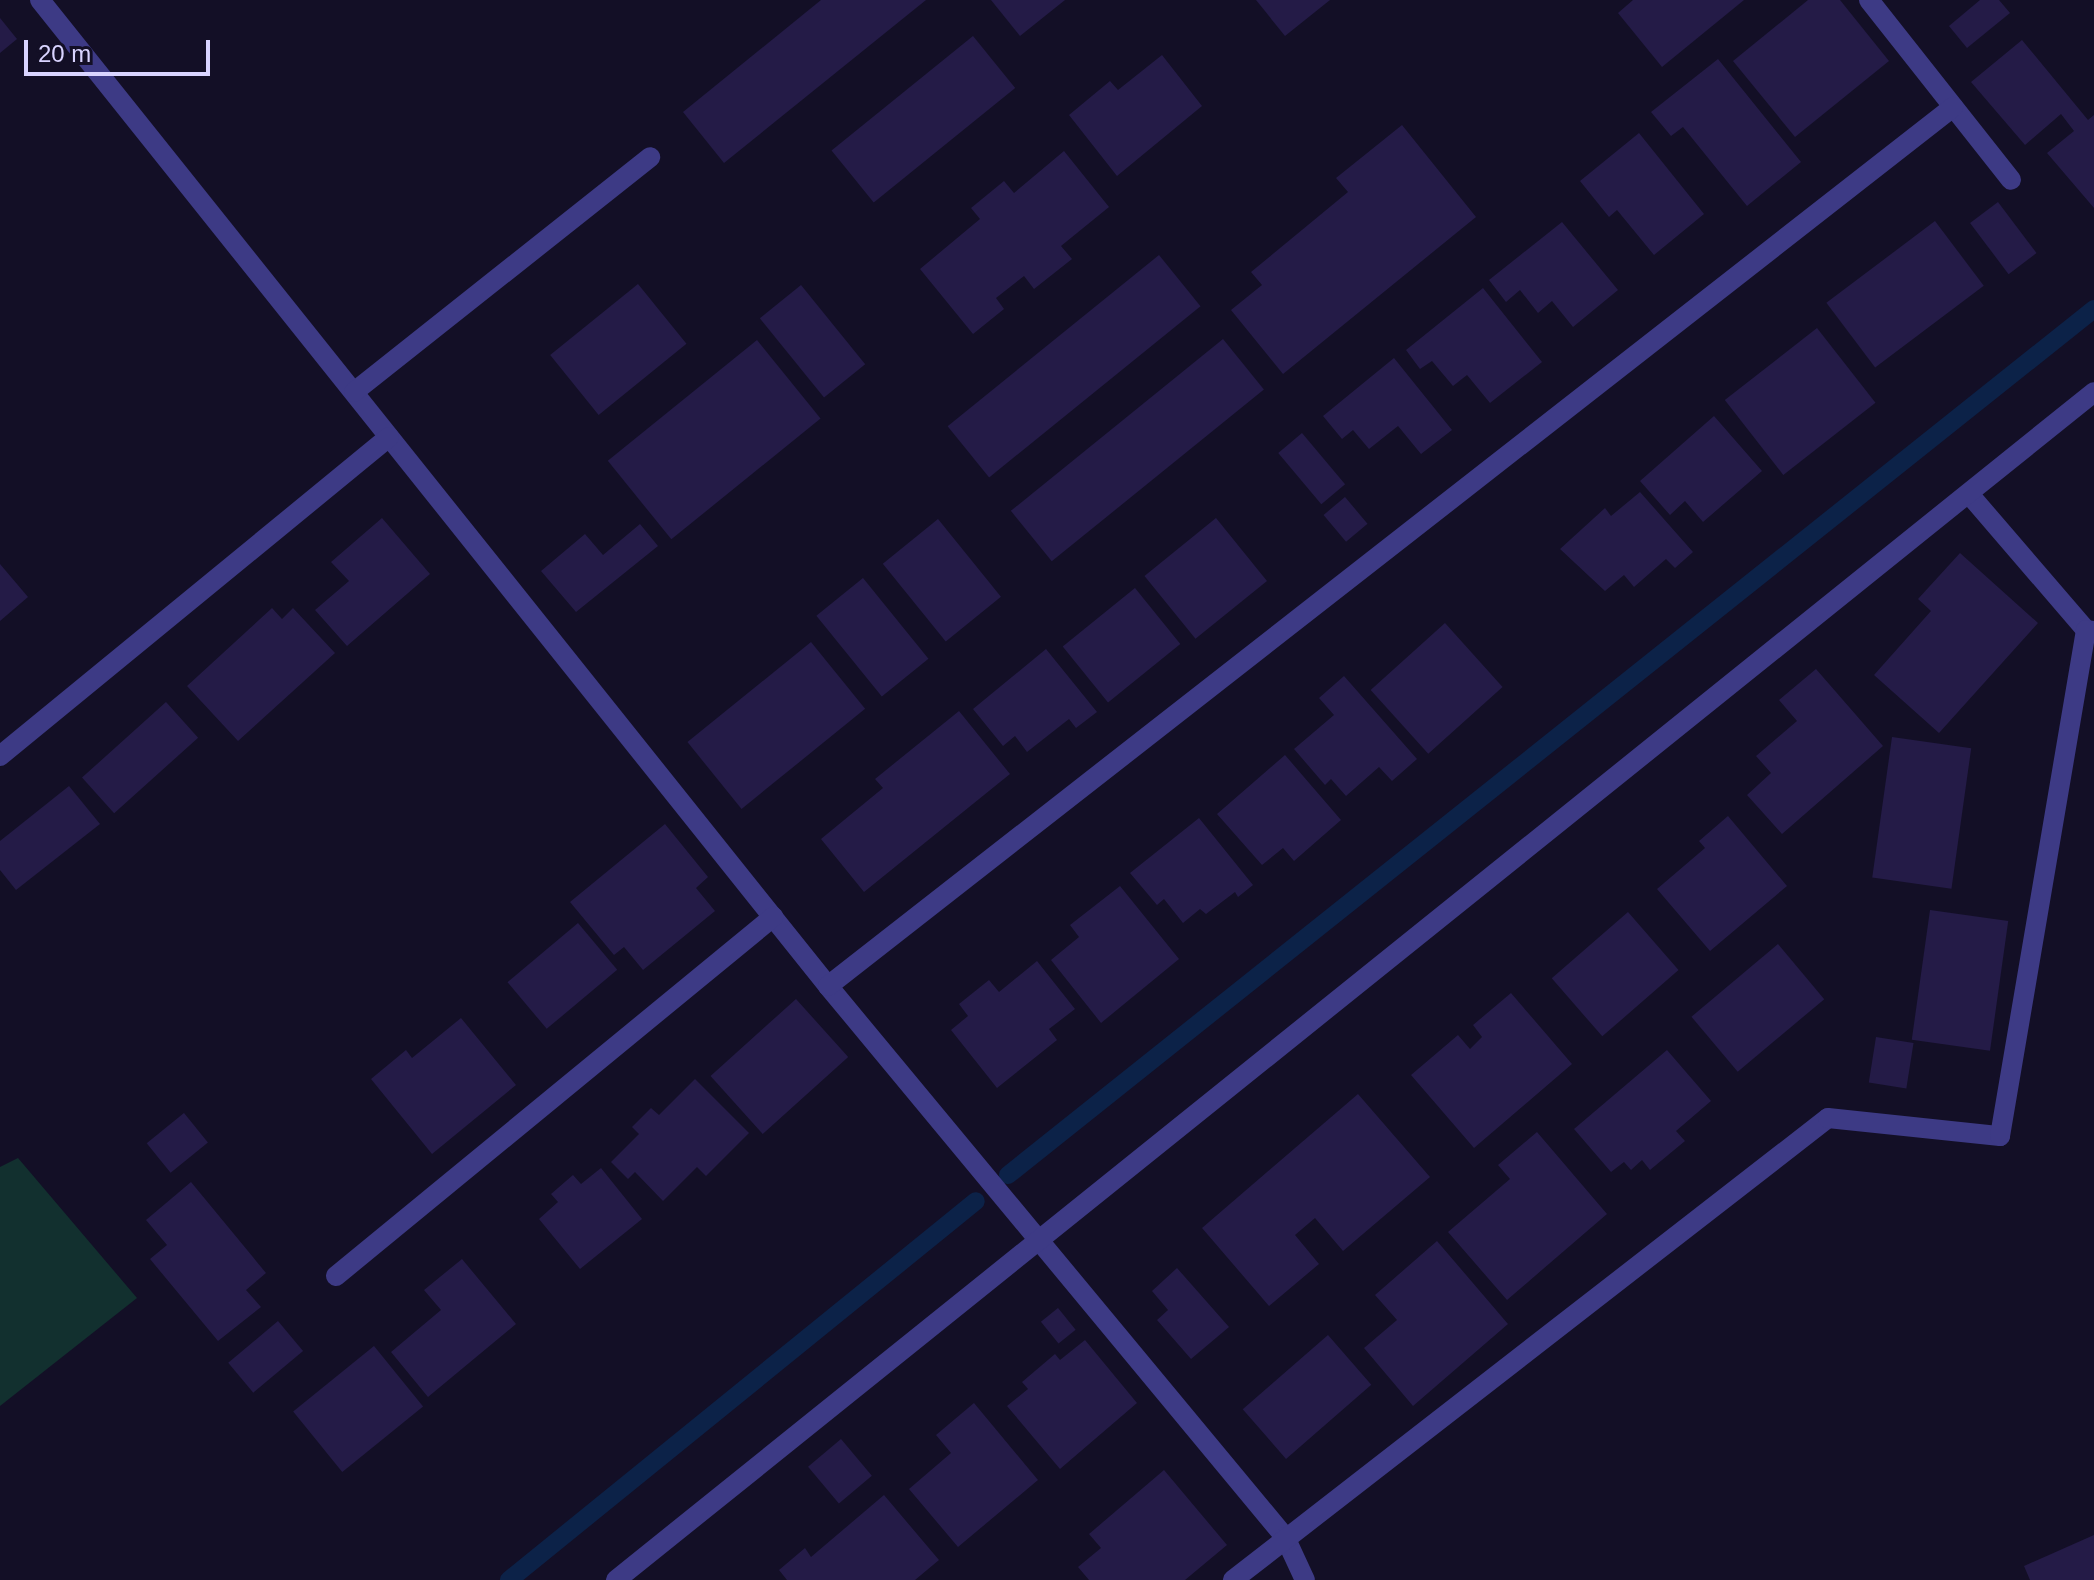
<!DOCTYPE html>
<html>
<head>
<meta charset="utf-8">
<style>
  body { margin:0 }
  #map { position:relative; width:2094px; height:1580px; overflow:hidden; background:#130f26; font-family:Helvetica,sans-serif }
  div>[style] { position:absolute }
  .green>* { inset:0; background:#12302f }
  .stream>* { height:18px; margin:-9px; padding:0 9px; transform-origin:9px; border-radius:9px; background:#0c2248 }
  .building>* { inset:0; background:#241b47; transform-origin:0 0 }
  .minor>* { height:20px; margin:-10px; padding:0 10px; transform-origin:10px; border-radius:10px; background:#3d3a85 }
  span { translate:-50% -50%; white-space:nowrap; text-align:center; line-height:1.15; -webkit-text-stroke:6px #130f26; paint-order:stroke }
  .scale { position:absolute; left:24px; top:40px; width:186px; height:36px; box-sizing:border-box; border:4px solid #d9d4ff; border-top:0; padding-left:10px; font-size:24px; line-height:28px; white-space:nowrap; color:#d9d4ff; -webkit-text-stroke:6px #130f26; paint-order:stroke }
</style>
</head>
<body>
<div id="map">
  <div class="green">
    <i style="clip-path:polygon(18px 1158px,137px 1298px,0 1406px,0 1167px)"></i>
  </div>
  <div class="stream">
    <i style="left:1008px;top:1175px;width:1389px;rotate:-38.57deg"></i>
    <i style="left:509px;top:1580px;width:601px;rotate:-39.06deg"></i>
  </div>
  <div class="building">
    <i style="clip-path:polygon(821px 0,926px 0,724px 163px,683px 112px)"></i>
    <i style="clip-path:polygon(991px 0,1065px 0,1020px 36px)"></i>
    <i style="clip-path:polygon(1256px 0,1330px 0,1285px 36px)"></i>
    <i style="clip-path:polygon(1633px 0,1744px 0,1662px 67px,1618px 13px)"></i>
    <i style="clip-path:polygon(1808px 0,1840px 0,1889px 61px,1795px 137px,1733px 61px)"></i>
    <i style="clip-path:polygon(1980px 0,1999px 0,2010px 13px,1967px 48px,1949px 26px)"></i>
    <i style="clip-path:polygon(0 18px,17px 39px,0 53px)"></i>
    <i style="left:973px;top:36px;width:67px;height:182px;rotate:51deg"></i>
    <i style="clip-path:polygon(2022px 40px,2088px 120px,2094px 115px,2094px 208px,2047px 153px,2074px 131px,2061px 114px,2025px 145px,1971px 82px)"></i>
    <i style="clip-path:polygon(1162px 55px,1202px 106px,1117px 176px,1069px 115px,1110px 81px,1118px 90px)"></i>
    <i style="clip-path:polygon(1718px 59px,1801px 162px,1747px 206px,1683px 127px,1671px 136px,1651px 112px)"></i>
    <i style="clip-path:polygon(1402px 125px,1476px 217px,1283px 374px,1231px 310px,1262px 285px,1251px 272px,1348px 192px,1336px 178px)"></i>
    <i style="clip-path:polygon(1639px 133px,1704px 214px,1654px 255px,1617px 210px,1609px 217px,1580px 181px)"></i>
    <i style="clip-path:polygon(1064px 151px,1109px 207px,1061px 246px,1072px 259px,1034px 289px,1024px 276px,996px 298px,1004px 309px,973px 334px,920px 269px,980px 219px,971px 208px,1004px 181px,1014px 193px)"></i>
    <i style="left:1998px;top:202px;width:64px;height:35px;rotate:53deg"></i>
    <i style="left:1935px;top:221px;width:81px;height:136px;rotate:53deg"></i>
    <i style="clip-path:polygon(1562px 222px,1618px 290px,1573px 327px,1552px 301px,1538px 313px,1520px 290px,1506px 302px,1489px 280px)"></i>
    <i style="left:1159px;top:255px;width:66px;height:272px;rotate:51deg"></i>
    <i style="left:638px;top:284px;width:77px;height:113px;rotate:51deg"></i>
    <i style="left:801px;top:285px;width:102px;height:53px;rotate:51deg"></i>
    <i style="clip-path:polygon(1483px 288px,1542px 362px,1490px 403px,1467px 375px,1453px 386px,1432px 361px,1420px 369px,1406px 350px)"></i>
    <i style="left:1817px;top:328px;width:95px;height:117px;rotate:52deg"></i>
    <i style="left:1223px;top:339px;width:65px;height:273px;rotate:51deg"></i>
    <i style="left:757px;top:340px;width:101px;height:192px;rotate:51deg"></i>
    <i style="clip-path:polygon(1394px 358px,1452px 430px,1421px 454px,1398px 426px,1369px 449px,1353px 430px,1342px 439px,1323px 416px)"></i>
    <i style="clip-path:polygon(1714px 416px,1762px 471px,1703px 522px,1685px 501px,1670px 515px,1640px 481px)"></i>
    <i style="left:1302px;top:433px;width:67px;height:31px;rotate:50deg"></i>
    <i style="clip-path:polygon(1640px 492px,1693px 552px,1675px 568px,1666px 559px,1634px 587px,1624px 575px,1605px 591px,1560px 549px,1605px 508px,1611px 516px)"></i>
    <i style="left:1345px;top:497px;width:35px;height:28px;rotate:50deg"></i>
    <i style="clip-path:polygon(382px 518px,430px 574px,347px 646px,315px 610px,349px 581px,331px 562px)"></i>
    <i style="left:1216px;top:518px;width:81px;height:92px;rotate:51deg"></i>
    <i style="left:938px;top:519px;width:100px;height:71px;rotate:51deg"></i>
    <i style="clip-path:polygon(640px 524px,658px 546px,576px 612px,541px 571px,585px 534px,603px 555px)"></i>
    <i style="clip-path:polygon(1960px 553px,2038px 623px,1939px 733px,1874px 675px,1931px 611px,1918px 599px)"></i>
    <i style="clip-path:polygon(0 564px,28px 597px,0 621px)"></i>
    <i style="left:863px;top:578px;width:104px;height:60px;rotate:51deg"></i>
    <i style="left:1135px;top:588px;width:72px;height:93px;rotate:51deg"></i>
    <i style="clip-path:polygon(272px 608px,282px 619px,293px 608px,335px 653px,238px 741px,187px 686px)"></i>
    <i style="left:1445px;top:623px;width:86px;height:100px;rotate:48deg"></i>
    <i style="left:811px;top:642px;width:86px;height:159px;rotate:51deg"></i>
    <i style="clip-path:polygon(1046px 649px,1097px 712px,1076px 728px,1069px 719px,1027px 752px,1015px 736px,1003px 746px,973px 709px)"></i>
    <i style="clip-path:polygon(1816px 669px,1883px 746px,1782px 834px,1747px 795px,1771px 773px,1756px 756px,1797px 721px,1779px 700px)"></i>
    <i style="clip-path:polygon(1344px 676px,1417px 759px,1392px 781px,1379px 767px,1346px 796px,1331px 779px,1325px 785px,1294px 749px,1334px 715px,1319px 698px)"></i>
    <i style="left:166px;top:702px;width:48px;height:113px;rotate:48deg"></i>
    <i style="clip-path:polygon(959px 711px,1010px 774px,864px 892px,821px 839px,883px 788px,875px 779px)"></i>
    <i style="left:1892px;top:737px;width:80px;height:142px;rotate:8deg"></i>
    <i style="clip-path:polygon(1285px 755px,1341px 820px,1294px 861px,1283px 848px,1262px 865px,1217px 814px)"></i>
    <i style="clip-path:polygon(69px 786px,100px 824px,16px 890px,0 870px,0 841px)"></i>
    <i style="clip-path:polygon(1728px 816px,1787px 886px,1710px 951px,1657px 889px,1705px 848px,1699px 841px)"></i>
    <i style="clip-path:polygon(1199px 818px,1253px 885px,1238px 897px,1235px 892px,1206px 914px,1200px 909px,1183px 923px,1164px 899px,1157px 905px,1130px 873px)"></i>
    <i style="clip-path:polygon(665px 824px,708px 877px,696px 888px,715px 911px,643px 970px,624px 947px,614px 955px,570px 902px)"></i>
    <i style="clip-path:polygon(1120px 886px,1179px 959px,1101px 1023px,1051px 960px,1079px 937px,1070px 925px)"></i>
    <i style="left:1930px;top:910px;width:79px;height:131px;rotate:8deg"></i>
    <i style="left:1628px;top:912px;width:77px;height:101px;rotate:49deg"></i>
    <i style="left:578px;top:923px;width:61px;height:92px;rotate:50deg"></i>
    <i style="left:1778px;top:944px;width:72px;height:113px;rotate:50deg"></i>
    <i style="clip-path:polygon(1037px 961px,1075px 1009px,1049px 1029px,1057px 1040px,997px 1088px,951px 1030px,968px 1016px,959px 1004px,989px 980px,999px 992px)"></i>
    <i style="clip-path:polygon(1511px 993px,1572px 1064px,1474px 1148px,1411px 1075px,1458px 1035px,1470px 1049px,1482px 1037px,1473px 1025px)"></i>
    <i style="left:796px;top:999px;width:78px;height:115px;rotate:48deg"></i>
    <i style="clip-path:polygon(461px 1018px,516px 1085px,432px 1154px,371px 1079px,406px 1050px,412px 1058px)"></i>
    <i style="left:1876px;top:1037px;width:38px;height:46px;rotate:9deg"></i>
    <i style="clip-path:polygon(1667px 1050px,1711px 1101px,1676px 1131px,1685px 1141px,1650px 1170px,1642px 1160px,1631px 1170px,1624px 1162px,1611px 1172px,1574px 1129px)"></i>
    <i style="clip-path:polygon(695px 1079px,749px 1133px,706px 1176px,697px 1167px,663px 1201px,635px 1172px,628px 1179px,611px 1162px,639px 1134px,632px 1127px,651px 1108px,659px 1115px)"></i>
    <i style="clip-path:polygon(1358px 1094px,1430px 1177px,1343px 1251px,1315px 1218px,1295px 1235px,1319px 1264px,1269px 1306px,1202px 1228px)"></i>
    <i style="left:184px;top:1113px;width:38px;height:48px;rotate:51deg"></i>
    <i style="clip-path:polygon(1537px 1132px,1607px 1214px,1507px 1300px,1448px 1232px,1510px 1179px,1498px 1165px)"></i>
    <i style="clip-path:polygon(601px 1168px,642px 1219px,580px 1269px,539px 1219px,558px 1202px,551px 1194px,573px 1175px,581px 1184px)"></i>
    <i style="clip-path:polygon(191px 1182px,266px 1273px,246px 1290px,261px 1307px,218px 1341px,150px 1259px,167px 1245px,146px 1220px)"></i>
    <i style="clip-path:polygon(1437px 1241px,1508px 1324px,1413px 1406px,1364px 1348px,1397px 1320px,1375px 1295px)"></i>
    <i style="clip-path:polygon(462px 1259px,516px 1324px,428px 1397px,391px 1352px,441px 1310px,424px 1290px)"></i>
    <i style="clip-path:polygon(1177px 1268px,1229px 1327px,1191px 1359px,1157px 1320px,1168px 1310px,1152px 1291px)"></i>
    <i style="left:1058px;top:1308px;width:28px;height:22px;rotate:51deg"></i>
    <i style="left:278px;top:1321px;width:39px;height:65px;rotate:50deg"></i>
    <i style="left:1328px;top:1335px;width:66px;height:113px;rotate:49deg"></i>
    <i style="clip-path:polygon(1085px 1340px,1137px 1403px,1060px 1469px,1007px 1406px,1028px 1389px,1022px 1382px,1055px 1354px,1060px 1360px)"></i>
    <i style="left:374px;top:1346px;width:78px;height:104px;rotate:51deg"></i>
    <i style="clip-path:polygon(974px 1403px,1038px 1480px,958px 1547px,909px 1489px,951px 1453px,936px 1435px)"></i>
    <i style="left:841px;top:1439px;width:48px;height:43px;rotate:50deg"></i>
    <i style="clip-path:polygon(1164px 1470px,1227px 1545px,1185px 1580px,1089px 1580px,1078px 1567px,1101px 1548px,1089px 1534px)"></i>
    <i style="clip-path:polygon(884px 1495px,939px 1560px,915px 1580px,787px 1580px,779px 1570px,805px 1548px,811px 1557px)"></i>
    <i style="clip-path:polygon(2094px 1535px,2094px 1580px,2030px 1580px,2024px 1566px)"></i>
  </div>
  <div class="minor">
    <i style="left:40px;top:0;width:1262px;rotate:51.37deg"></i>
    <i style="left:828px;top:986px;width:716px;rotate:50.33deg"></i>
    <i style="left:1285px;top:1537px;width:47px;rotate:65.1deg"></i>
    <i style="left:1869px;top:0;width:229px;rotate:51.7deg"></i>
    <i style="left:354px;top:392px;width:378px;rotate:-38.4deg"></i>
    <i style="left:1969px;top:494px;width:179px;rotate:49.3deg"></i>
    <i style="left:2086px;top:630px;width:8px;rotate:7deg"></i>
    <i style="left:0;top:756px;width:503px;rotate:-39.35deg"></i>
    <i style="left:828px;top:986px;width:1428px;rotate:-38deg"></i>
    <i style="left:336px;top:1276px;width:566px;rotate:-39.4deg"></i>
    <i style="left:616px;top:1580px;width:1896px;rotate:-38.79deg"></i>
    <i style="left:1233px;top:1580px;width:753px;rotate:-37.83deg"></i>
    <i style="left:1828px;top:1118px;width:173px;rotate:6deg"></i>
    <i style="left:2000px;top:1136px;width:513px;rotate:-80.35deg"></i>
  </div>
  <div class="scale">20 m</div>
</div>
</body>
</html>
